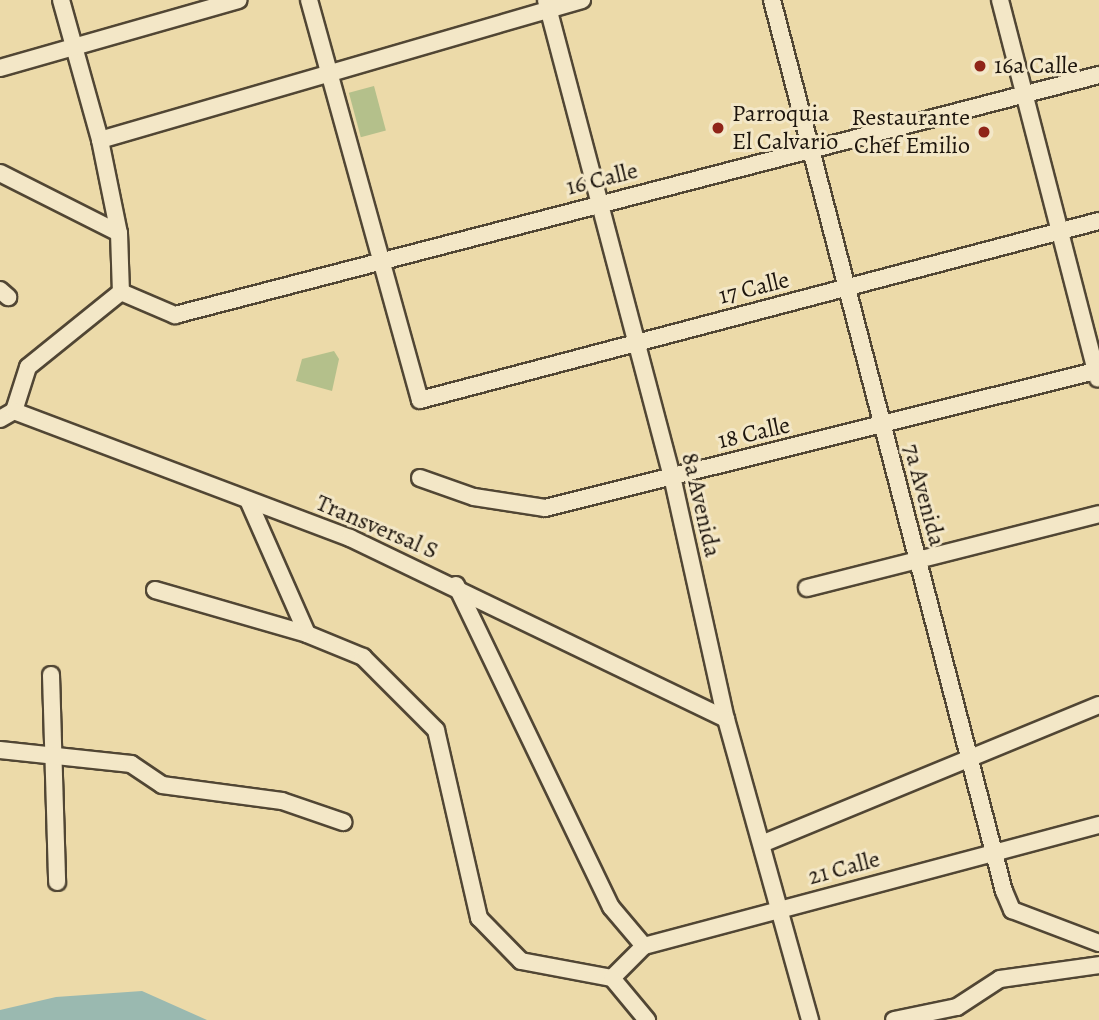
<!DOCTYPE html>
<html>
<head>
<meta charset="utf-8">
<style>
  body { margin:0 }
  #map { position:relative; width:1099px; height:1020px; overflow:hidden; background:#ecdaa9; font-family:Alegreya,serif }
  div>[style] { position:absolute }
  .green>* { inset:0; background:#b4c08b; transform-origin:0 0 }
  .water>* { inset:0; background:#9ab9b0 }
  .roads { filter:drop-shadow(2px 0 #514634) drop-shadow(-2px 0 #514634) drop-shadow(0 2px #514634) drop-shadow(0 -2px #514634) }
  .minor>* { height:16px; margin:-8px; padding:0 8px; transform-origin:8px; border-radius:8px; background:#f3e7c7 }
  .dots>* { width:19px; height:19px; translate:-50% -50%; box-sizing:border-box; border:4px solid #f3e7c7; border-radius:50% }
  span { translate:-50% -50%; white-space:nowrap; text-align:center; line-height:1.15; -webkit-text-stroke:6px #f3e7c7; paint-order:stroke }
  .poi-label { font-size:24px; color:#1d150d }
  .left { translate:0 -50%; text-align:left }
  .right { translate:-100% -50%; text-align:right }
  .street-label { font-size:24px; color:#1d150d }
</style>
</head>
<body>
<div id="map">
  <div class="green">
    <i style="left:374px;top:86px;width:46px;height:26px;rotate:75deg"></i>
    <i style="clip-path:polygon(334px 351px,339px 359px,332px 391px,296px 381px,302px 359px)"></i>
  </div>
  <div class="water">
    <i style="clip-path:polygon(142px 991px,207px 1020px,0 1020px,0 1010px,56px 997px)"></i>
  </div>
  <div class="roads">
    <div class="minor">
      <i style="left:61px;top:0;width:145px;rotate:74.4deg"></i>
      <i style="left:100px;top:140px;width:95px;rotate:78.5deg"></i>
      <i style="left:119px;top:233px;width:59px;rotate:88.1deg"></i>
      <i style="left:309px;top:0;width:415px;rotate:74.5deg"></i>
      <i style="left:420px;top:400px;width:702px;rotate:-14.77deg"></i>
      <i style="left:546px;top:0;width:492px;rotate:75.2deg"></i>
      <i style="left:672px;top:476px;width:249px;rotate:77.5deg"></i>
      <i style="left:726px;top:719px;width:313px;rotate:74.4deg"></i>
      <i style="left:772px;top:0;width:921px;rotate:75.41deg"></i>
      <i style="left:1004px;top:891px;width:21px;rotate:67deg"></i>
      <i style="left:1012px;top:910px;width:93px;rotate:20.8deg"></i>
      <i style="left:1000px;top:0;width:391px;rotate:75.5deg"></i>
      <i style="left:0;top:68px;width:248px;rotate:-15.9deg"></i>
      <i style="left:100px;top:140px;width:502px;rotate:-16.2deg"></i>
      <i style="left:0;top:173px;width:133px;rotate:26.8deg"></i>
      <i style="left:0;top:290px;width:11px;rotate:41deg"></i>
      <i style="left:121px;top:292px;width:59px;rotate:23.1deg"></i>
      <i style="left:175px;top:315px;width:955px;rotate:-14.56deg"></i>
      <i style="left:14px;top:411px;width:46px;rotate:-72.3deg"></i>
      <i style="left:28px;top:367px;width:119px;rotate:-38.9deg"></i>
      <i style="left:0;top:419px;width:16px;rotate:-30deg"></i>
      <i style="left:14px;top:411px;width:359px;rotate:20.7deg"></i>
      <i style="left:350px;top:538px;width:417px;rotate:25.7deg"></i>
      <i style="left:420px;top:478px;width:57px;rotate:19.4deg"></i>
      <i style="left:474px;top:497px;width:72px;rotate:8.8deg"></i>
      <i style="left:545px;top:508px;width:571px;rotate:-13.99deg"></i>
      <i style="left:248px;top:500px;width:146px;rotate:66.2deg"></i>
      <i style="left:307px;top:634px;width:61px;rotate:22.3deg"></i>
      <i style="left:363px;top:657px;width:103px;rotate:45deg"></i>
      <i style="left:436px;top:730px;width:193px;rotate:77.1deg"></i>
      <i style="left:479px;top:918px;width:60px;rotate:45.7deg"></i>
      <i style="left:521px;top:961px;width:93px;rotate:10.6deg"></i>
      <i style="left:456px;top:585px;width:357px;rotate:64.3deg"></i>
      <i style="left:611px;top:907px;width:51px;rotate:49.8deg"></i>
      <i style="left:807px;top:588px;width:301px;rotate:-14.2deg"></i>
      <i style="left:155px;top:590px;width:158px;rotate:16.1deg"></i>
      <i style="left:51px;top:675px;width:207px;rotate:88.3deg"></i>
      <i style="left:0;top:750px;width:132px;rotate:6.1deg"></i>
      <i style="left:131px;top:764px;width:37px;rotate:34deg"></i>
      <i style="left:162px;top:785px;width:121px;rotate:7.6deg"></i>
      <i style="left:282px;top:801px;width:65px;rotate:19deg"></i>
      <i style="left:764px;top:843px;width:362px;rotate:-22.4deg"></i>
      <i style="left:612px;top:978px;width:45px;rotate:-45deg"></i>
      <i style="left:644px;top:946px;width:471px;rotate:-14.9deg"></i>
      <i style="left:612px;top:978px;width:55px;rotate:50.2deg"></i>
      <i style="left:894px;top:1020px;width:64px;rotate:-11.7deg"></i>
      <i style="left:957px;top:1007px;width:51px;rotate:-33.1deg"></i>
      <i style="left:1000px;top:979px;width:100px;rotate:-8deg"></i>
    </div>
  </div>
  <div class="dots">
    <i style="left:980px;top:66px;background:#8f2418"></i>
    <i style="left:718px;top:128px;background:#8f2418"></i>
    <i style="left:984px;top:132px;background:#8f2418"></i>
  </div>
  <div class="poi-label">
    <span class="left" style="left:994px;top:66px">16a Calle</span>
    <span class="left" style="left:732px;top:128px">Parroquia<br>El Calvario</span>
    <span class="right" style="left:970px;top:132px">Restaurante<br>Chef Emilio</span>
  </div>
  <div class="street-label">
    <span style="left:602px;top:179px;rotate:-14deg">16 Calle</span>
    <span style="left:754px;top:288px;rotate:-14deg">17 Calle</span>
    <span style="left:754px;top:433px;rotate:-13deg">18 Calle</span>
    <span style="left:924px;top:495px;rotate:75deg">7a Avenida</span>
    <span style="left:701px;top:505px;rotate:77deg">8a Avenida</span>
    <span style="left:377px;top:527px;rotate:23deg">Transversal S</span>
    <span style="left:844px;top:868px;rotate:-15deg">21 Calle</span>
  </div>
</div>
</body>
</html>
